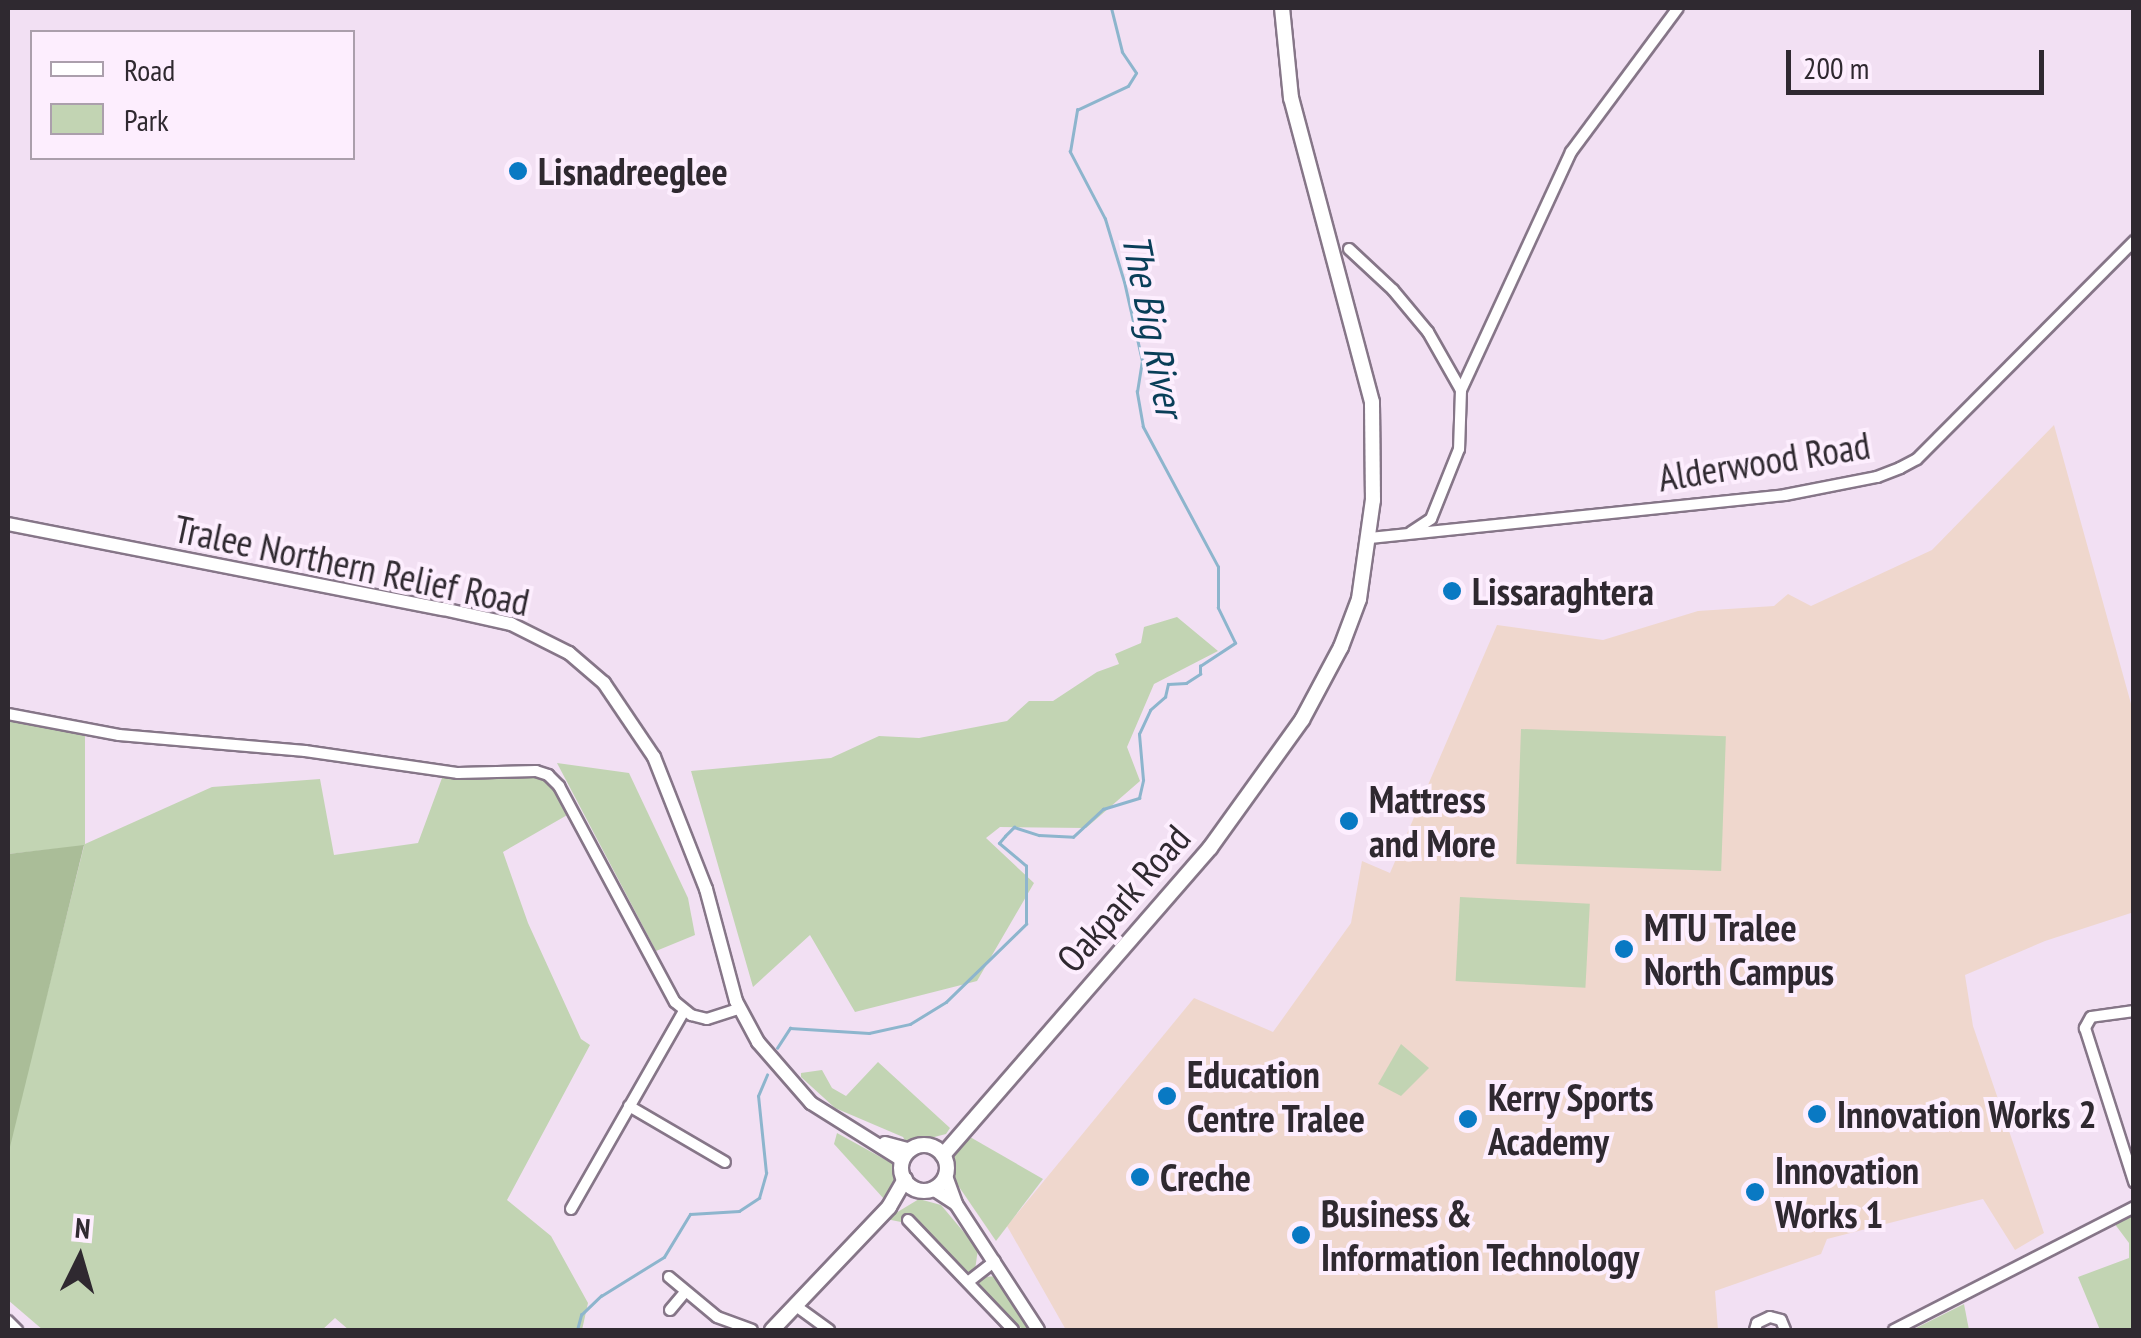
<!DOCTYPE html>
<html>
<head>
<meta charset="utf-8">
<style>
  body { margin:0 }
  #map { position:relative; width:2141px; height:1338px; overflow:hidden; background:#f2e0f3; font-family:"PT Sans Narrow",sans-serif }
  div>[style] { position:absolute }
  .education>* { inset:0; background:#efd7cd }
  .green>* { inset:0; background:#c2d4b3; transform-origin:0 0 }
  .forest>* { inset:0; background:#aabd98 }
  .stream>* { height:2.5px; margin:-1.25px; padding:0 1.25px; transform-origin:1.25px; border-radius:1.25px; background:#8db5cd }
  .roads { filter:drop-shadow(2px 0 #867688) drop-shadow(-2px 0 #867688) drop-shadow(0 2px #867688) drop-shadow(0 -2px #867688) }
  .minor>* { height:10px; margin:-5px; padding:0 5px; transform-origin:5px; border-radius:5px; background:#fff }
  .tertiary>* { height:12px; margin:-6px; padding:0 6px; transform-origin:6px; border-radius:6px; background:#fff }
  .secondary>* { height:14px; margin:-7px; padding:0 7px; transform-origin:7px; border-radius:7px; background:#fff }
  .secondary>.ring { margin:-7px; padding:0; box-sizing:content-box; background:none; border:14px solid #fff; border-radius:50% }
  .dots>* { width:28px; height:28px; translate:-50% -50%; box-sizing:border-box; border:5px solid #fdeefe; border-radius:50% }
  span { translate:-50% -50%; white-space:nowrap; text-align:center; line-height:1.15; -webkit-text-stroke:8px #fdeefe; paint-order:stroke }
  .poi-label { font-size:38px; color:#2f2930; font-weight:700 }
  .left { translate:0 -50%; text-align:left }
  .street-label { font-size:38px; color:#2f2930 }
  .water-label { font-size:40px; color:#093e58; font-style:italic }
  .frame { position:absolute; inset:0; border:10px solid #2f2930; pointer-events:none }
  .legend { position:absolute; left:30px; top:30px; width:325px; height:130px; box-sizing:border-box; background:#fdeefe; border:2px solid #ab9fac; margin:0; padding:12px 18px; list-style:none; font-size:30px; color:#2f2930 }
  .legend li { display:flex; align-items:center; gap:20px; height:50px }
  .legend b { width:50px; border:2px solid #ab9fac }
  .north { position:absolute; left:30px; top:1208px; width:100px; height:100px; -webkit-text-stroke:8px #fdeefe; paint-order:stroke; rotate:5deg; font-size:28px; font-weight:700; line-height:40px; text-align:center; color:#2f2930 }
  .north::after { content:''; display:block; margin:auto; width:35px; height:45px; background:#2f2930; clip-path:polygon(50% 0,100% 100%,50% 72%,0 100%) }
  .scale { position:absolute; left:1786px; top:50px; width:258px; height:45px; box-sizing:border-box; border:5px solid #2f2930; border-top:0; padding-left:12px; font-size:30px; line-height:35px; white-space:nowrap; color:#2f2930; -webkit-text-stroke:8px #fdeefe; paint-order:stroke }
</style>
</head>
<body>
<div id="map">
  <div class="education">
    <i style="clip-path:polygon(2054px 425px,2133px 711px,2134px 912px,2045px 941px,1965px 975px,1973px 1026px,2044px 1233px,2015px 1250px,1983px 1199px,1827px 1239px,1821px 1254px,1715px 1291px,1718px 1330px,1066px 1330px,1007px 1226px,1194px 998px,1273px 1032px,1351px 923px,1362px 861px,1390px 873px,1497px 625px,1603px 640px,1698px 611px,1774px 606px,1788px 594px,1811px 606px,1932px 550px)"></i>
  </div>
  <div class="green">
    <i style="clip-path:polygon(1177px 617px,1218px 651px,1154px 684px,1127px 747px,1140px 781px,1086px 828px,1000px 827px,986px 838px,1034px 883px,977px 981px,855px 1012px,810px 935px,753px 987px,691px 771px,831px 758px,879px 736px,919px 738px,1007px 721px,1029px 701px,1053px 701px,1097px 672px,1119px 664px,1115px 654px,1141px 643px,1144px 627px)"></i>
    <i style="clip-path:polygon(8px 718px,85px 736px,85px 844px,212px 787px,320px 779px,334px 855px,418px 843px,442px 778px,545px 777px,557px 788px,569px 814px,503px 852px,528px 923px,581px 1039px,590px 1045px,507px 1200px,551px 1236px,588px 1303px,582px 1330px,349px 1330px,335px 1318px,322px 1330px,43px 1330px,8px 1300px,8px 1150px,84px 846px,8px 854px)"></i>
    <i style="left:1521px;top:729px;width:205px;height:135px;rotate:2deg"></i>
    <i style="clip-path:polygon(557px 763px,629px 773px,688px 898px,695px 935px,656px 951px)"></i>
    <i style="left:1460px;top:897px;width:130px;height:84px;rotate:3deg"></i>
    <i style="clip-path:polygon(1401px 1044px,1429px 1068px,1401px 1096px,1378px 1084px)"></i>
    <i style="clip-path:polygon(878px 1062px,950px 1128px,946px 1134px,907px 1144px,903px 1137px,835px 1108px,801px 1077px,801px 1073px,822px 1070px,832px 1088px,846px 1096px)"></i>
    <i style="clip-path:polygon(837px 1133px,895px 1165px,895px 1180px,884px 1199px,834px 1144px)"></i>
    <i style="clip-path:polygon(970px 1137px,1043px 1179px,996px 1241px,955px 1181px,952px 1155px)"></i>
    <i style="clip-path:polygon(919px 1199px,941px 1205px,978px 1249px,975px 1270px,966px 1273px,911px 1215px,901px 1222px,886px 1219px)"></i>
    <i style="clip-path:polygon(2133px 1214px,2133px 1330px,2100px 1330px,2078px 1277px,2129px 1258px,2129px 1243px,2114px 1223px)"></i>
    <i style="clip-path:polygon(997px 1276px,1029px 1330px,1023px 1330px,976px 1284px,984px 1277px)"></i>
    <i style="clip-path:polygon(1964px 1304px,1969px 1330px,1912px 1330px)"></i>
  </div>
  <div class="forest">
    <i style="clip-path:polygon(84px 845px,9px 1151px,8px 854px)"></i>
  </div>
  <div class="stream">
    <i style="left:777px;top:1048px;width:24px;rotate:-57deg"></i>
    <i style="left:790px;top:1028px;width:79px;rotate:3.6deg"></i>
    <i style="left:869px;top:1033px;width:42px;rotate:-12.4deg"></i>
    <i style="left:910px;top:1024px;width:42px;rotate:-31.4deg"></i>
    <i style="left:946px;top:1002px;width:112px;rotate:-44.3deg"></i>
    <i style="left:1026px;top:924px;width:58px;rotate:-90deg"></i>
    <i style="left:1026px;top:866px;width:35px;rotate:-140deg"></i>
    <i style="left:999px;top:843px;width:9px;rotate:-49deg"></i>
    <i style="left:1005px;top:836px;width:13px;rotate:-45deg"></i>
    <i style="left:1014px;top:827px;width:26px;rotate:18deg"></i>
    <i style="left:1039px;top:835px;width:34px;rotate:3deg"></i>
    <i style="left:1073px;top:837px;width:41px;rotate:-43deg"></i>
    <i style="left:1103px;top:809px;width:38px;rotate:-17deg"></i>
    <i style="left:1139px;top:798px;width:18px;rotate:-77deg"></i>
    <i style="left:1143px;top:780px;width:46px;rotate:-95deg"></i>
    <i style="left:1139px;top:734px;width:26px;rotate:-65deg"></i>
    <i style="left:1150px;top:710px;width:20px;rotate:-41deg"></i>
    <i style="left:1165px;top:697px;width:13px;rotate:-77deg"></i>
    <i style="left:1168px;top:684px;width:18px;rotate:-3deg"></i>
    <i style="left:1186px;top:683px;width:17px;rotate:-33deg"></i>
    <i style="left:1200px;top:674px;width:8px;rotate:-90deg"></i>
    <i style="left:1200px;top:666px;width:42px;rotate:-33.3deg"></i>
    <i style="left:1235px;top:643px;width:39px;rotate:-116deg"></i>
    <i style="left:1218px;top:608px;width:41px;rotate:-90deg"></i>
    <i style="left:1218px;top:567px;width:159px;rotate:-118.2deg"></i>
    <i style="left:1143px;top:427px;width:36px;rotate:-100deg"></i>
    <i style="left:1137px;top:392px;width:31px;rotate:-81deg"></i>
    <i style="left:1142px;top:361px;width:81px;rotate:-102.8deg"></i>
    <i style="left:1124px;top:282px;width:66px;rotate:-106.8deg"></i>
    <i style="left:1105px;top:219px;width:76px;rotate:-117.6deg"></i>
    <i style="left:1070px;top:152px;width:43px;rotate:-80.5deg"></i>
    <i style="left:1077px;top:110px;width:56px;rotate:-25.2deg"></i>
    <i style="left:1128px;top:86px;width:15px;rotate:-58deg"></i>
    <i style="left:1136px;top:73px;width:25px;rotate:-124deg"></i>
    <i style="left:1122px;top:52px;width:45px;rotate:-104deg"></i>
    <i style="left:577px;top:1330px;width:16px;rotate:-75deg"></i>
    <i style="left:581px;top:1315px;width:28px;rotate:-44deg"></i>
    <i style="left:601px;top:1296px;width:74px;rotate:-31.8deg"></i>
    <i style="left:664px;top:1257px;width:50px;rotate:-58.8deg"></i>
    <i style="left:690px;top:1214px;width:49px;rotate:-3.5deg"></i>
    <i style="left:739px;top:1211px;width:24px;rotate:-33deg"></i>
    <i style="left:759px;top:1198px;width:26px;rotate:-74deg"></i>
    <i style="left:766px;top:1173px;width:77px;rotate:-95.9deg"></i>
    <i style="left:758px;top:1096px;width:23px;rotate:-67deg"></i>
  </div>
  <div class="roads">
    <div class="minor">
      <i style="left:1349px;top:249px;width:60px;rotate:43deg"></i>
      <i style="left:1393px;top:290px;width:55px;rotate:50.2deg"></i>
      <i style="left:1428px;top:332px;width:67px;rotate:60.4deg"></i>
      <i style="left:1461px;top:390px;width:59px;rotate:91.9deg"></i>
      <i style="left:1459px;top:449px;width:75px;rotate:111.8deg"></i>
      <i style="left:1431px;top:519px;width:24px;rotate:147deg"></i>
      <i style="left:1461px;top:390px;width:262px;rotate:-65.2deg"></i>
      <i style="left:1571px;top:152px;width:179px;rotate:-53.4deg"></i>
      <i style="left:1370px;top:538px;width:417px;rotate:-5.9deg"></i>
      <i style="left:1785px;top:495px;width:94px;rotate:-11.1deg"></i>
      <i style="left:1877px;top:477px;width:25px;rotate:-21deg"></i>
      <i style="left:1900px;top:468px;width:19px;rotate:-28deg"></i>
      <i style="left:1917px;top:459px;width:308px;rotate:-45.1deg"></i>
      <i style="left:8px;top:714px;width:113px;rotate:10.7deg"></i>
      <i style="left:119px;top:735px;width:187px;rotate:4.9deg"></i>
      <i style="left:305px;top:751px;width:155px;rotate:8.2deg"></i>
      <i style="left:458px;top:773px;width:78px;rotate:-1.5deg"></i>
      <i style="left:536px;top:771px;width:13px;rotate:18deg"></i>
      <i style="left:548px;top:775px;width:16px;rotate:45deg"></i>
      <i style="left:559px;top:786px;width:245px;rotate:61.8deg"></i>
      <i style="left:675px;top:1002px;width:21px;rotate:39deg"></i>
      <i style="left:691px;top:1015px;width:16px;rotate:14deg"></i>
      <i style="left:707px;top:1019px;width:35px;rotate:-18deg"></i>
      <i style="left:2134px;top:1011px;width:43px;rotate:172.1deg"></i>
      <i style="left:2091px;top:1017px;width:13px;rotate:119deg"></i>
      <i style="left:2085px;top:1028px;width:162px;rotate:72.3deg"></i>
      <i style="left:629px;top:1106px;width:111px;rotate:30.3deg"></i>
      <i style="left:571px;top:1209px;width:228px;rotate:-60.3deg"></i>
      <i style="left:908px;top:1220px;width:152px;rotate:46.3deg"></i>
      <i style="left:669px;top:1277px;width:62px;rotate:39.8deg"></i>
      <i style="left:717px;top:1317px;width:37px;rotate:20deg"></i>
      <i style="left:968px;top:1282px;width:34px;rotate:-38deg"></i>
      <i style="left:796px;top:1306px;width:41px;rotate:36deg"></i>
      <i style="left:670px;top:1310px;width:23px;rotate:-50deg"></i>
      <i style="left:8px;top:1321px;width:13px;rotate:45deg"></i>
      <i style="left:1755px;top:1330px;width:7px;rotate:-74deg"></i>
      <i style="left:1757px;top:1323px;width:14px;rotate:-25deg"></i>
      <i style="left:1770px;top:1317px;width:11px;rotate:15deg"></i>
      <i style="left:1781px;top:1320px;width:11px;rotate:68deg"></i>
      <i style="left:1894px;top:1330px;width:270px;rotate:-27.1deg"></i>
    </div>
    <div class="tertiary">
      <i style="left:8px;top:524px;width:443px;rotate:11.1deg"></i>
      <i style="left:443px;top:609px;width:70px;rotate:12.4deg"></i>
      <i style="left:511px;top:624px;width:65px;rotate:26.6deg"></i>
      <i style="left:569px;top:653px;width:46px;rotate:40.6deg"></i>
      <i style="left:604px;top:683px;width:89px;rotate:56deg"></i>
      <i style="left:654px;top:757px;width:142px;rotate:68.5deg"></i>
      <i style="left:706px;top:889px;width:116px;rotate:75deg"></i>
      <i style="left:736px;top:1001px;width:47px;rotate:61.8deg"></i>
      <i style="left:758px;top:1042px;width:81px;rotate:49deg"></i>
      <i style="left:811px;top:1103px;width:107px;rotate:32.1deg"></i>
      <i style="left:885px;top:1143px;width:27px;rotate:15deg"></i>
      <i style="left:946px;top:1176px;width:30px;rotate:70deg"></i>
      <i style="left:956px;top:1204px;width:150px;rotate:56.9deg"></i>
      <i style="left:933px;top:1189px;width:27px;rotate:33deg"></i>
    </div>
    <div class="secondary">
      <i class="ring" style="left:901px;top:1145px;width:32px;height:32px"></i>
      <i style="left:943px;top:1155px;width:407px;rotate:-49deg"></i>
      <i style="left:1210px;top:848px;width:158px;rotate:-54.3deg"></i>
      <i style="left:1302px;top:720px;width:83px;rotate:-61.9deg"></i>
      <i style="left:1341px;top:647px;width:51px;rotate:-69.4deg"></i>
      <i style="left:1359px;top:599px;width:100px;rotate:-82deg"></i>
      <i style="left:1373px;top:500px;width:98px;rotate:-90.6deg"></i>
      <i style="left:1372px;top:402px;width:315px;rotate:-104.9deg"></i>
      <i style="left:1291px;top:98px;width:90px;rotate:-95.7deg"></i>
      <i style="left:772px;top:1330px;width:170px;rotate:-46.4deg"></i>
      <i style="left:889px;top:1207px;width:32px;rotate:-60deg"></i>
    </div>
  </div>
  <div class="dots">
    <i style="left:518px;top:171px;background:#0979c3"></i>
    <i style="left:1452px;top:591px;background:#0979c3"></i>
    <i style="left:1349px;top:821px;background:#0979c3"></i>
    <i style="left:1624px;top:949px;background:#0979c3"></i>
    <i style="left:1167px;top:1096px;background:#0979c3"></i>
    <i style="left:1817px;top:1114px;background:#0979c3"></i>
    <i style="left:1468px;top:1119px;background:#0979c3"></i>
    <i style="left:1140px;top:1177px;background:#0979c3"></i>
    <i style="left:1755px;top:1192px;background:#0979c3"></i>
    <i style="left:1301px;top:1235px;background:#0979c3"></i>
  </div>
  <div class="poi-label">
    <span class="left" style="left:538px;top:171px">Lisnadreeglee</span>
    <span class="left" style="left:1472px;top:591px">Lissaraghtera</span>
    <span class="left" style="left:1369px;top:821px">Mattress<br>and More</span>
    <span class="left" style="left:1644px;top:949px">MTU Tralee<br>North Campus</span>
    <span class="left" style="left:1187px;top:1096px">Education<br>Centre Tralee</span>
    <span class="left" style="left:1488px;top:1119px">Kerry Sports<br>Academy</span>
    <span class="left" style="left:1837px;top:1114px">Innovation Works 2</span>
    <span class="left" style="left:1775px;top:1192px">Innovation<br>Works 1</span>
    <span class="left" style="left:1160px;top:1177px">Creche</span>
    <span class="left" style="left:1321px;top:1235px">Business &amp;<br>Information Technology</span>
  </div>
  <div class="street-label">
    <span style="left:1764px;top:461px;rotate:-9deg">Alderwood Road</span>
    <span style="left:352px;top:565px;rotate:12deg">Tralee Northern Relief Road</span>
    <span style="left:1123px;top:898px;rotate:-49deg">Oakpark Road</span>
  </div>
  <div class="water-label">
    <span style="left:1154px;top:325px;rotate:79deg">The Big River</span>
  </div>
  <div class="frame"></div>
  <ul class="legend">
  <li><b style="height:12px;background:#fff"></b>Road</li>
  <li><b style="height:28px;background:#c2d4b3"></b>Park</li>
  </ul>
  <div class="north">N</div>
  <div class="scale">200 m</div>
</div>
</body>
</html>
